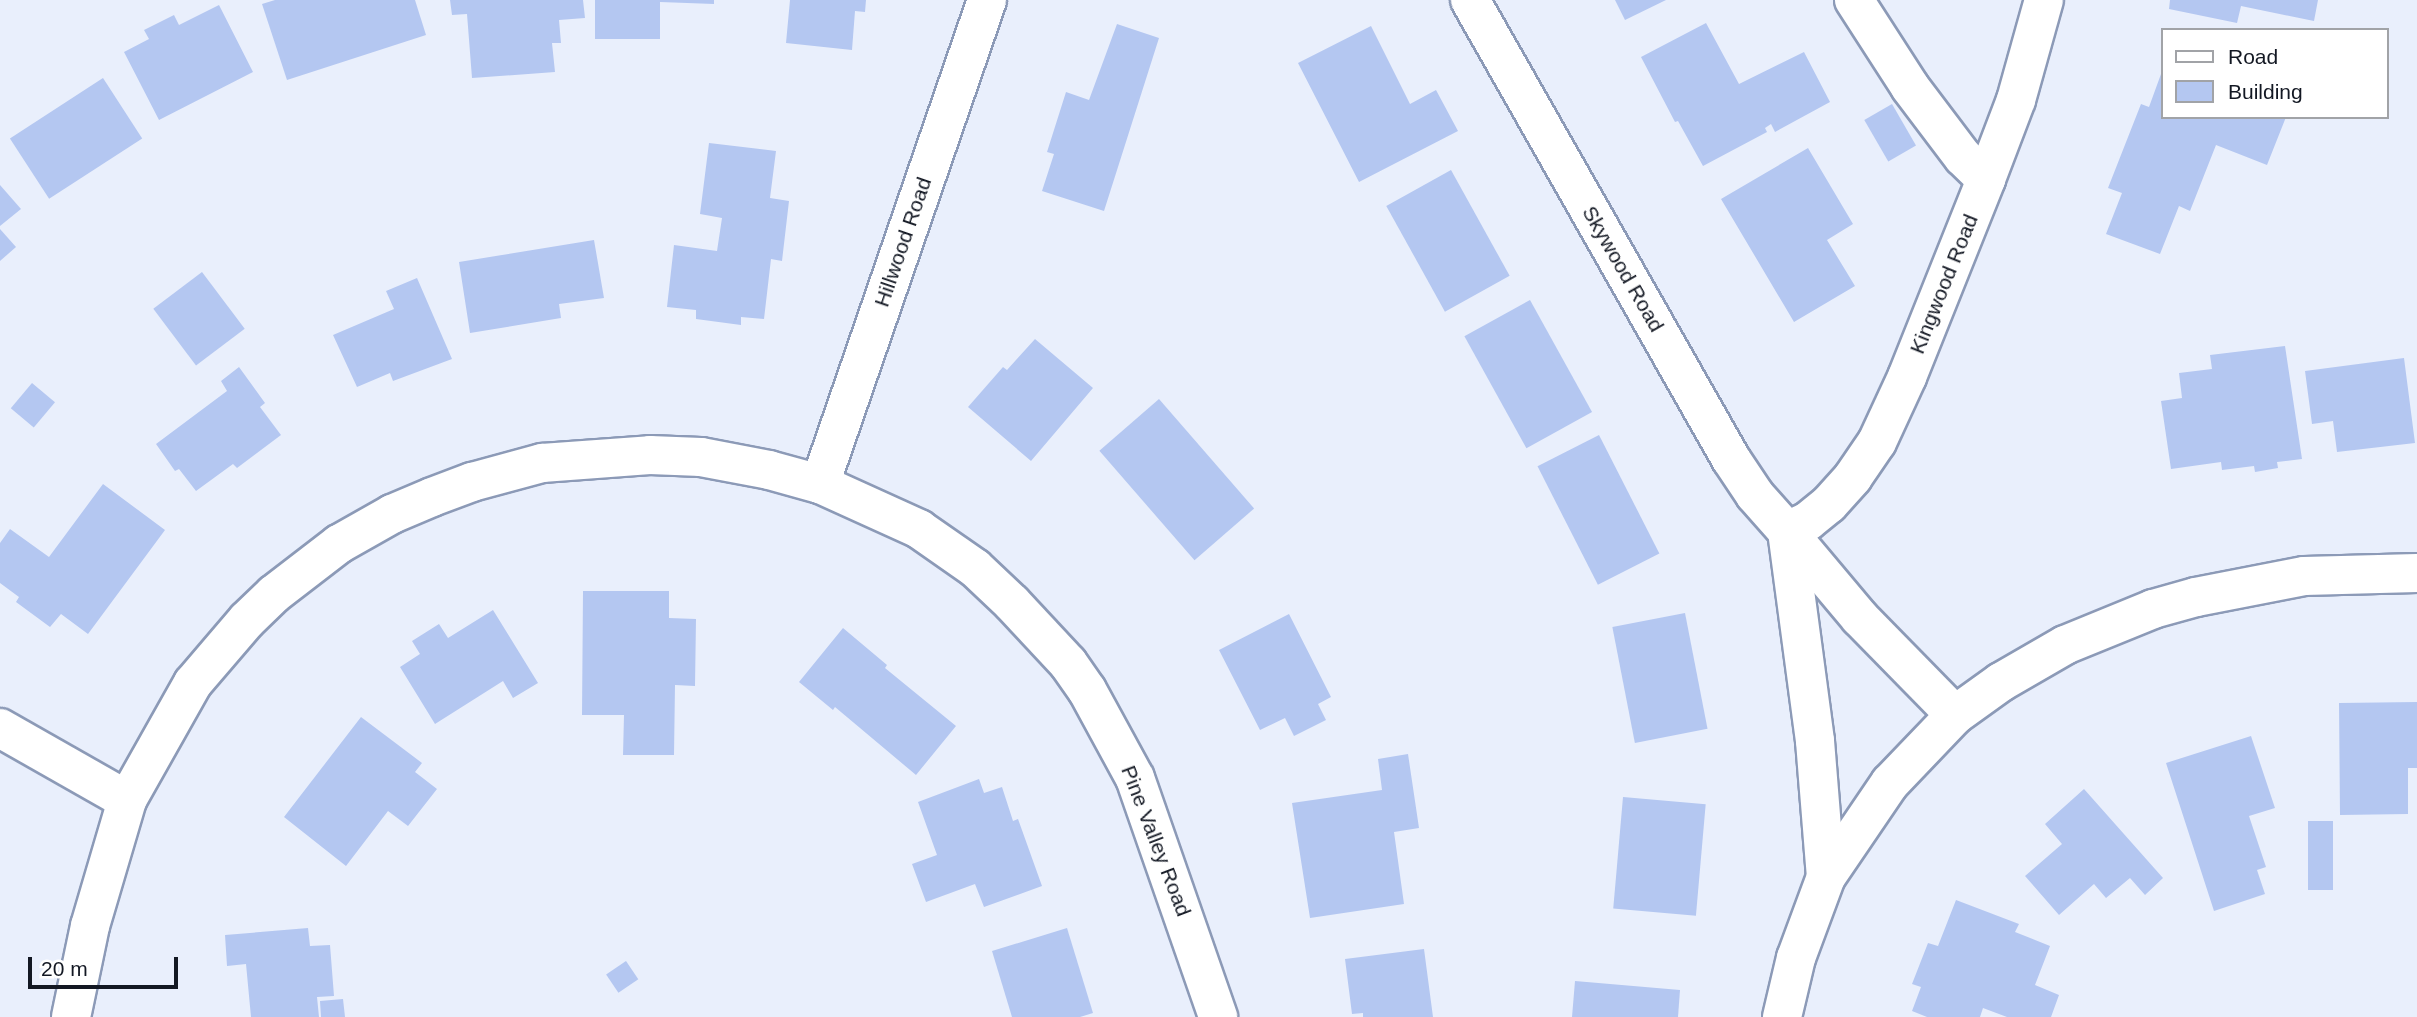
<!DOCTYPE html>
<html>
<head>
<meta charset="utf-8">
<style>
  body { margin:0 }
  #map { position:relative; width:2417px; height:1017px; overflow:hidden; background:#e9effc; font-family:Arial,sans-serif }
  div>[style] { position:absolute }
  .building>* { inset:0; background:#b4c7f1; transform-origin:0 0 }
  .roads { filter:drop-shadow(2px 0 #8c9ab7) drop-shadow(-2px 0 #8c9ab7) drop-shadow(0 2px #8c9ab7) drop-shadow(0 -2px #8c9ab7) }
  .minor>* { height:38px; margin:-19px; padding:0 19px; transform-origin:19px; border-radius:19px; background:#fff }
  span { translate:-50% -50%; white-space:nowrap; text-align:center; line-height:1.15; -webkit-text-stroke:7px #fff; paint-order:stroke }
  .street-label { font-size:21px; color:#131823 }
  .legend { position:absolute; left:2161px; top:28px; width:228px; height:91px; box-sizing:border-box; background:#fff; border:2px solid #a1a3a7; margin:0; padding:9px 12px; list-style:none; font-size:21px; color:#131823 }
  .legend li { display:flex; align-items:center; gap:14px; height:35px }
  .legend b { width:35px; border:2px solid #a1a3a7 }
  .scale { position:absolute; left:28px; top:957px; width:150px; height:32px; box-sizing:border-box; border:4px solid #131823; border-top:0; padding-left:9px; font-size:21px; line-height:24px; white-space:nowrap; color:#131823; -webkit-text-stroke:5px #fff; paint-order:stroke }
</style>
</head>
<body>
<div id="map">
  <div class="building">
    <i style="clip-path:polygon(275px 0,415px 0,426px 35px,287px 80px,262px 4px)"></i>
    <i style="clip-path:polygon(450px 0,583px 0,585px 18px,559px 20px,561px 43px,552px 43px,555px 72px,472px 78px,467px 14px,452px 15px)"></i>
    <i style="left:595px;top:0;width:65px;height:39px"></i>
    <i style="clip-path:polygon(660px 0,714px 0,714px 4px,660px 2px)"></i>
    <i style="clip-path:polygon(790px 0,866px 0,865px 12px,855px 11px,852px 50px,786px 43px)"></i>
    <i style="clip-path:polygon(1615px 0,1666px 0,1625px 20px)"></i>
    <i style="clip-path:polygon(2170px 0,2318px 0,2314px 21px,2241px 6px,2237px 23px,2169px 9px)"></i>
    <i style="clip-path:polygon(219px 5px,253px 72px,159px 120px,124px 52px,149px 39px,144px 30px,174px 15px,179px 25px)"></i>
    <i style="clip-path:polygon(1706px 23px,1739px 84px,1804px 52px,1830px 102px,1775px 132px,1771px 124px,1765px 128px,1767px 132px,1703px 166px,1678px 121px,1675px 122px,1641px 57px)"></i>
    <i style="clip-path:polygon(1117px 24px,1159px 38px,1104px 211px,1042px 191px,1054px 154px,1047px 152px,1066px 92px,1089px 100px)"></i>
    <i style="clip-path:polygon(1371px 26px,1410px 104px,1436px 90px,1458px 131px,1359px 182px,1298px 63px)"></i>
    <i style="clip-path:polygon(2161px 74px,2163px 117px,2286px 117px,2267px 165px,2216px 145px,2190px 211px,2179px 206px,2160px 254px,2106px 234px,2122px 193px,2108px 188px,2141px 104px,2149px 107px)"></i>
    <i style="left:103px;top:78px;width:72px;height:111px;rotate:57deg"></i>
    <i style="left:1892px;top:104px;width:48px;height:32px;rotate:60deg"></i>
    <i style="clip-path:polygon(709px 143px,776px 151px,770px 198px,789px 201px,782px 261px,771px 259px,764px 319px,741px 317px,741px 325px,696px 319px,696px 310px,667px 307px,674px 245px,717px 251px,722px 218px,700px 214px)"></i>
    <i style="clip-path:polygon(1808px 148px,1853px 224px,1827px 240px,1855px 286px,1794px 322px,1721px 199px)"></i>
    <i style="left:1451px;top:170px;width:121px;height:74px;rotate:61deg"></i>
    <i style="clip-path:polygon(0 185px,21px 209px,0 226px)"></i>
    <i style="clip-path:polygon(0 229px,16px 247px,0 261px)"></i>
    <i style="clip-path:polygon(594px 240px,604px 298px,559px 304px,561px 318px,470px 333px,459px 262px)"></i>
    <i style="left:202px;top:272px;width:71px;height:61px;rotate:53deg"></i>
    <i style="clip-path:polygon(417px 278px,452px 359px,393px 381px,390px 373px,357px 387px,333px 335px,394px 309px,386px 291px)"></i>
    <i style="left:1530px;top:300px;width:128px;height:75px;rotate:61deg"></i>
    <i style="clip-path:polygon(1035px 339px,1093px 388px,1031px 461px,968px 407px,1003px 367px,1007px 370px)"></i>
    <i style="clip-path:polygon(2285px 346px,2302px 459px,2277px 462px,2278px 468px,2255px 472px,2254px 466px,2222px 470px,2221px 462px,2171px 469px,2161px 401px,2182px 398px,2179px 373px,2212px 369px,2210px 355px)"></i>
    <i style="clip-path:polygon(2404px 358px,2415px 443px,2337px 452px,2333px 421px,2312px 424px,2305px 371px)"></i>
    <i style="clip-path:polygon(239px 367px,265px 403px,260px 407px,281px 435px,237px 468px,233px 464px,196px 491px,179px 469px,175px 471px,156px 444px,227px 391px,221px 381px)"></i>
    <i style="left:32px;top:383px;width:30px;height:33px;rotate:40deg"></i>
    <i style="left:1159px;top:399px;width:145px;height:79px;rotate:49deg"></i>
    <i style="left:1599px;top:435px;width:133px;height:69px;rotate:63deg"></i>
    <i style="clip-path:polygon(103px 484px,165px 530px,88px 634px,61px 614px,50px 627px,16px 602px,19px 597px,0 583px,0 543px,10px 529px,49px 557px)"></i>
    <i style="clip-path:polygon(583px 591px,669px 591px,669px 618px,696px 619px,695px 686px,675px 685px,674px 755px,623px 755px,624px 715px,582px 715px)"></i>
    <i style="clip-path:polygon(493px 610px,538px 683px,513px 698px,503px 681px,435px 724px,400px 667px,420px 654px,412px 641px,439px 624px,448px 638px)"></i>
    <i style="left:1685px;top:613px;width:118px;height:74px;rotate:79deg"></i>
    <i style="clip-path:polygon(1289px 614px,1331px 697px,1318px 704px,1326px 720px,1294px 736px,1285px 718px,1260px 730px,1219px 650px)"></i>
    <i style="clip-path:polygon(843px 628px,887px 665px,885px 668px,956px 726px,916px 775px,835px 707px,833px 710px,799px 682px)"></i>
    <i style="clip-path:polygon(2417px 702px,2417px 768px,2408px 768px,2408px 814px,2340px 815px,2339px 703px)"></i>
    <i style="clip-path:polygon(361px 717px,422px 763px,415px 772px,437px 789px,408px 826px,388px 811px,346px 866px,284px 817px)"></i>
    <i style="clip-path:polygon(2251px 736px,2275px 808px,2249px 816px,2266px 867px,2257px 870px,2265px 894px,2214px 911px,2166px 763px)"></i>
    <i style="clip-path:polygon(1408px 754px,1419px 828px,1394px 832px,1404px 904px,1310px 918px,1292px 803px,1382px 790px,1378px 759px)"></i>
    <i style="clip-path:polygon(979px 779px,984px 793px,1002px 787px,1013px 821px,1018px 819px,1042px 886px,984px 907px,975px 884px,926px 902px,912px 864px,937px 855px,918px 802px)"></i>
    <i style="clip-path:polygon(2084px 789px,2163px 878px,2145px 895px,2130px 878px,2106px 898px,2094px 884px,2059px 915px,2025px 876px,2062px 844px,2045px 824px)"></i>
    <i style="left:1623px;top:797px;width:83px;height:112px;rotate:5deg"></i>
    <i style="left:2308px;top:821px;width:25px;height:69px"></i>
    <i style="clip-path:polygon(1956px 900px,2019px 924px,2015px 932px,2050px 946px,2035px 985px,2059px 995px,2051px 1017px,2007px 1017px,1983px 1008px,1980px 1017px,1927px 1017px,1912px 1011px,1921px 987px,1912px 984px,1928px 943px,1938px 946px)"></i>
    <i style="clip-path:polygon(308px 928px,310px 946px,330px 945px,334px 996px,317px 997px,319px 1017px,251px 1017px,246px 964px,227px 966px,225px 935px)"></i>
    <i style="clip-path:polygon(1067px 928px,1093px 1013px,1080px 1017px,1012px 1017px,992px 951px)"></i>
    <i style="clip-path:polygon(1424px 949px,1433px 1017px,1363px 1017px,1363px 1013px,1352px 1014px,1345px 959px)"></i>
    <i style="left:626px;top:961px;width:22px;height:24px;rotate:56deg"></i>
    <i style="clip-path:polygon(1575px 981px,1680px 990px,1678px 1017px,1572px 1017px)"></i>
    <i style="clip-path:polygon(343px 999px,345px 1017px,321px 1017px,320px 1001px)"></i>
  </div>
  <div class="roads">
    <div class="minor">
      <i style="left:1470px;top:0;width:528px;rotate:60.38deg"></i>
      <i style="left:1731px;top:459px;width:43px;rotate:56.3deg"></i>
      <i style="left:1755px;top:495px;width:48px;rotate:48.4deg"></i>
      <i style="left:1787px;top:531px;width:212px;rotate:82.4deg"></i>
      <i style="left:1815px;top:741px;width:136px;rotate:85.4deg"></i>
      <i style="left:1854px;top:0;width:103px;rotate:57.2deg"></i>
      <i style="left:1910px;top:87px;width:88px;rotate:52.9deg"></i>
      <i style="left:1963px;top:157px;width:32px;rotate:44deg"></i>
      <i style="left:820px;top:484px;width:512px;rotate:-70.96deg"></i>
      <i style="left:1955px;top:715px;width:136px;rotate:-134.4deg"></i>
      <i style="left:1860px;top:618px;width:114px;rotate:-130deg"></i>
      <i style="left:1787px;top:531px;width:23px;rotate:-25deg"></i>
      <i style="left:1808px;top:521px;width:27px;rotate:-39deg"></i>
      <i style="left:1829px;top:504px;width:36px;rotate:-48deg"></i>
      <i style="left:1853px;top:477px;width:42px;rotate:-55.6deg"></i>
      <i style="left:1877px;top:442px;width:72px;rotate:-65.2deg"></i>
      <i style="left:1907px;top:377px;width:213px;rotate:-68.2deg"></i>
      <i style="left:1986px;top:179px;width:85px;rotate:-69.2deg"></i>
      <i style="left:2016px;top:100px;width:104px;rotate:-74.4deg"></i>
      <i style="left:0;top:728px;width:146px;rotate:29.6deg"></i>
      <i style="left:71px;top:1017px;width:93px;rotate:-78.2deg"></i>
      <i style="left:90px;top:926px;width:131px;rotate:-73.6deg"></i>
      <i style="left:127px;top:800px;width:134px;rotate:-60.6deg"></i>
      <i style="left:193px;top:683px;width:83px;rotate:-49.4deg"></i>
      <i style="left:247px;top:620px;width:37px;rotate:-44deg"></i>
      <i style="left:274px;top:594px;width:82px;rotate:-37.6deg"></i>
      <i style="left:339px;top:544px;width:61px;rotate:-29.5deg"></i>
      <i style="left:392px;top:514px;width:43px;rotate:-23deg"></i>
      <i style="left:432px;top:497px;width:43px;rotate:-20.6deg"></i>
      <i style="left:472px;top:482px;width:73px;rotate:-15.2deg"></i>
      <i style="left:542px;top:463px;width:108px;rotate:-4.2deg"></i>
      <i style="left:650px;top:455px;width:51px;rotate:2.2deg"></i>
      <i style="left:701px;top:457px;width:69px;rotate:10.8deg"></i>
      <i style="left:769px;top:470px;width:53px;rotate:15.4deg"></i>
      <i style="left:820px;top:484px;width:109px;rotate:24.4deg"></i>
      <i style="left:919px;top:529px;width:68px;rotate:34.9deg"></i>
      <i style="left:975px;top:568px;width:51px;rotate:43.4deg"></i>
      <i style="left:1012px;top:603px;width:82px;rotate:47deg"></i>
      <i style="left:1068px;top:663px;width:33px;rotate:55deg"></i>
      <i style="left:1087px;top:690px;width:100px;rotate:61.4deg"></i>
      <i style="left:1135px;top:778px;width:253px;rotate:70.8deg"></i>
      <i style="left:1782px;top:1017px;width:61px;rotate:-76.7deg"></i>
      <i style="left:1796px;top:958px;width:86px;rotate:-69.7deg"></i>
      <i style="left:1826px;top:877px;width:114px;rotate:-55.8deg"></i>
      <i style="left:1890px;top:783px;width:94px;rotate:-46.3deg"></i>
      <i style="left:1955px;top:715px;width:57px;rotate:-35.7deg"></i>
      <i style="left:2001px;top:682px;width:74px;rotate:-30deg"></i>
      <i style="left:2065px;top:645px;width:95px;rotate:-22.2deg"></i>
      <i style="left:2153px;top:609px;width:45px;rotate:-15.6deg"></i>
      <i style="left:2196px;top:597px;width:110px;rotate:-11deg"></i>
      <i style="left:2304px;top:576px;width:113px;rotate:-1.5deg"></i>
    </div>
  </div>
  <div class="street-label">
    <span style="left:903px;top:242px;rotate:-71deg">Hillwood Road</span>
    <span style="left:1623px;top:269px;rotate:60deg">Skywood Road</span>
    <span style="left:1944px;top:284px;rotate:-68deg">Kingwood Road</span>
    <span style="left:1156px;top:841px;rotate:69deg">Pine Valley Road</span>
  </div>
  <ul class="legend">
  <li><b style="height:9px;background:#fff"></b>Road</li>
  <li><b style="height:19px;background:#b4c7f1"></b>Building</li>
  </ul>
  <div class="scale">20 m</div>
</div>
</body>
</html>
